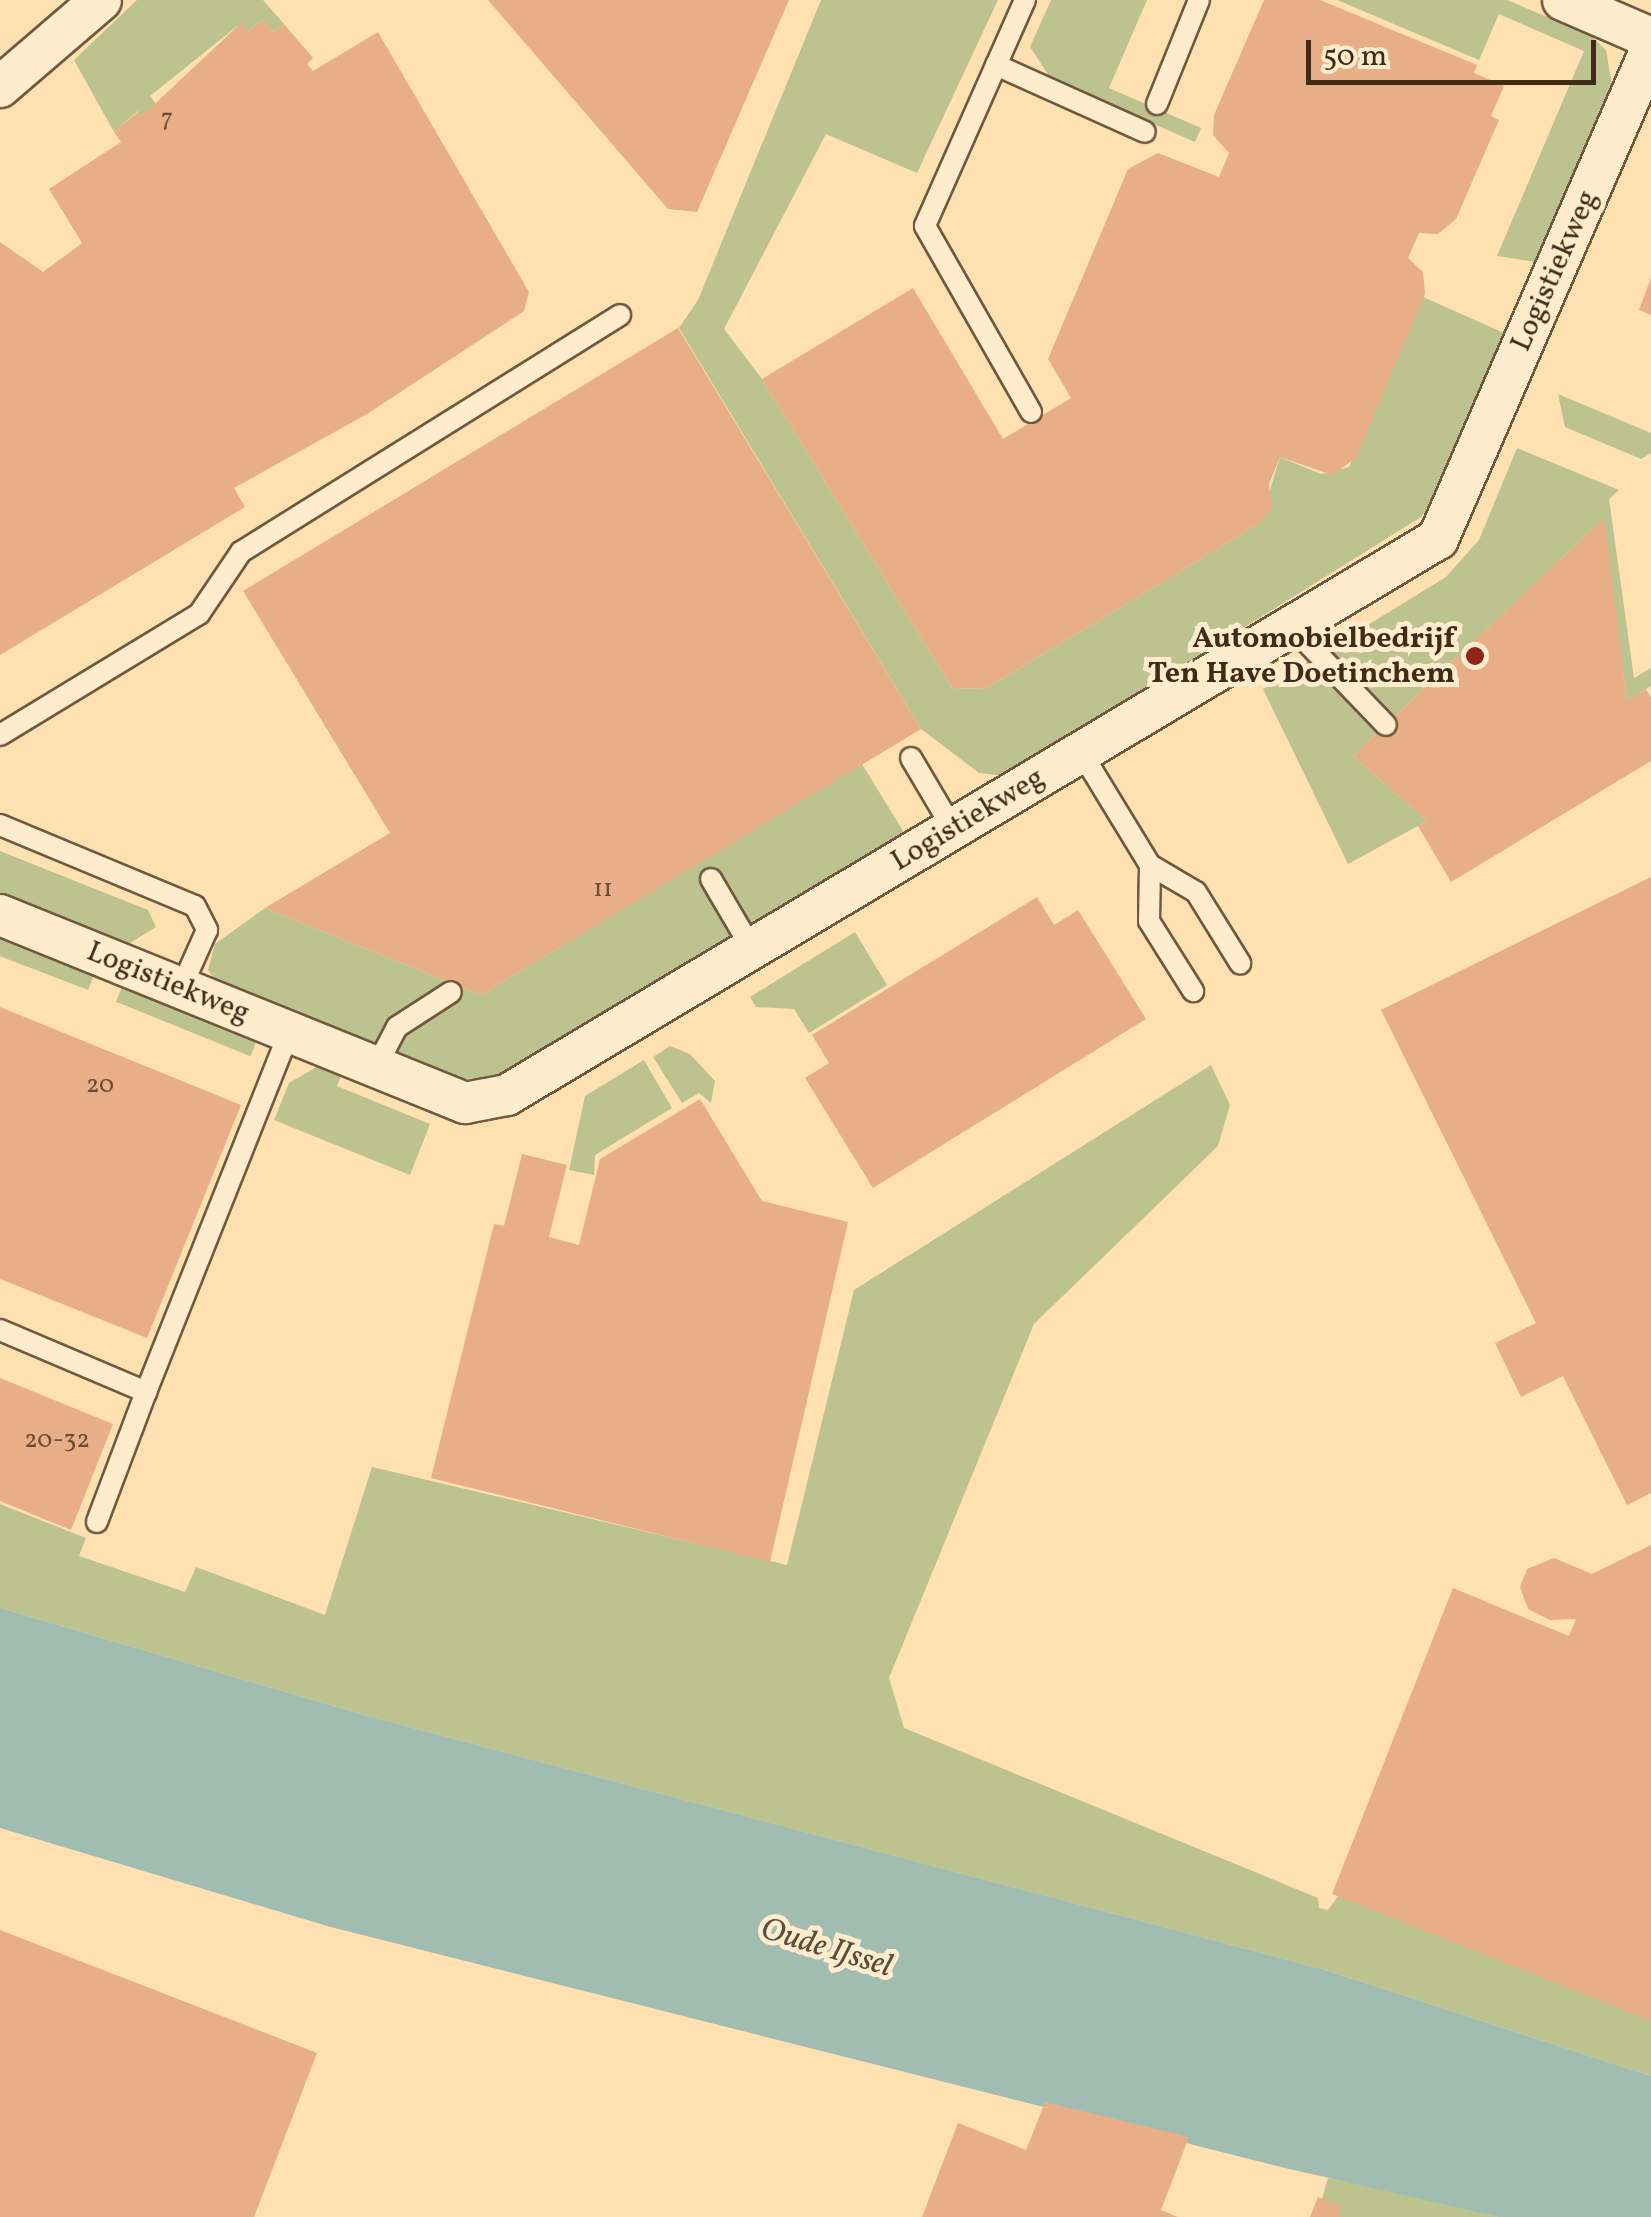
<!DOCTYPE html>
<html>
<head>
<meta charset="utf-8">
<style>
  body { margin:0 }
  #map { position:relative; width:1651px; height:2217px; overflow:hidden; background:#ffe1b1; font-family:Vollkorn,serif }
  div>[style] { position:absolute }
  .green>* { inset:0; background:#bcc38e; transform-origin:0 0 }
  .water>* { inset:0; background:#a1bcb0 }
  .building>* { inset:0; background:#e8ae88 }
  .roads { filter:drop-shadow(2px 0 #70583e) drop-shadow(-2px 0 #70583e) drop-shadow(0 2px #70583e) drop-shadow(0 -2px #70583e) }
  .service>* { height:20px; margin:-10px; padding:0 10px; transform-origin:10px; border-radius:10px; background:#ffeccc }
  .minor>* { height:40px; margin:-20px; padding:0 20px; transform-origin:20px; border-radius:20px; background:#ffeccc }
  .dots>* { width:28px; height:28px; translate:-50% -50%; box-sizing:border-box; border:5px solid #ffeccc; border-radius:50% }
  span { translate:-50% -50%; white-space:nowrap; text-align:center; line-height:1.15; -webkit-text-stroke:10px #ffeccc; paint-order:stroke }
  .number-label { font-size:25px; color:#6a4b34 }
  .number-label span { -webkit-text-stroke-width:0 }
  .street-label { font-size:30px; color:#402a18 }
  .poi-label { font-size:30px; color:#402a18; font-weight:700 }
  .right { translate:-100% -50%; text-align:right }
  .water-label { font-size:32px; color:#584e3e; font-style:italic }
  .scale { position:absolute; left:1306px; top:40px; width:290px; height:45px; box-sizing:border-box; border:5px solid #402a18; border-top:0; padding-left:12px; font-size:30px; line-height:35px; white-space:nowrap; color:#402a18; -webkit-text-stroke:8px #ffeccc; paint-order:stroke }
</style>
</head>
<body>
<div id="map">
  <div class="green">
    <i style="clip-path:polygon(137px 0,263px 0,284px 24px,273px 32px,262px 20px,248px 32px,240px 24px,150px 96px,156px 104px,142px 116px,138px 111px,114px 132px,74px 60px)"></i>
    <i style="clip-path:polygon(821px 0,998px 0,917px 173px,826px 134px,724px 329px,762px 379px,952px 688px,985px 689px,1260px 523px,1280px 457px,1321px 474px,1349px 467px,1423px 297px,1504px 333px,1435px 500px,1421px 517px,1006px 776px,979px 773px,921px 729px,679px 328px,698px 300px)"></i>
    <i style="clip-path:polygon(1051px 0,1147px 0,1109px 88px,1201px 128px,1195px 142px,1051px 79px,1030px 47px)"></i>
    <i style="clip-path:polygon(1337px 0,1507px 0,1590px 35px,1606px 50px,1612px 85px,1535px 262px,1497px 256px,1584px 51px,1499px 14px,1479px 60px)"></i>
    <i style="clip-path:polygon(1558px 394px,1651px 433px,1651px 453px,1641px 459px,1565px 427px)"></i>
    <i style="clip-path:polygon(1517px 448px,1619px 490px,1609px 499px,1634px 678px,1651px 668px,1651px 686px,1627px 701px,1603px 519px,1353px 756px,1427px 821px,1348px 864px,1263px 689px,1446px 577px,1479px 540px)"></i>
    <i style="clip-path:polygon(862px 764px,905px 834px,501px 1078px,456px 1079px,216px 981px,208px 970px,215px 944px,265px 908px,481px 995px)"></i>
    <i style="clip-path:polygon(0 851px,148px 910px,156px 927px,127px 945px,0 895px)"></i>
    <i style="clip-path:polygon(855px 932px,887px 985px,809px 1033px,794px 1009px,756px 1007px,750px 997px)"></i>
    <i style="left:0;top:938px;width:101px;height:17px;rotate:21deg"></i>
    <i style="left:122px;top:987px;width:145px;height:16px;rotate:22deg"></i>
    <i style="clip-path:polygon(670px 1046px,690px 1054px,715px 1081px,711px 1103px,699px 1093px,682px 1103px,653px 1057px)"></i>
    <i style="clip-path:polygon(644px 1060px,672px 1108px,595px 1155px,594px 1175px,569px 1170px,585px 1096px)"></i>
    <i style="clip-path:polygon(320px 1065px,342px 1074px,337px 1086px,430px 1124px,410px 1175px,274px 1120px,289px 1083px)"></i>
    <i style="clip-path:polygon(1211px 1065px,1230px 1105px,1218px 1146px,1034px 1324px,889px 1678px,904px 1728px,1318px 1898px,1319px 1908px,1328px 1910px,1344px 1888px,1651px 2006px,1651px 2076px,1322px 1969px,364px 1715px,0 1608px,0 1504px,86px 1538px,79px 1556px,185px 1592px,196px 1567px,325px 1615px,372px 1467px,787px 1565px,854px 1290px)"></i>
    <i style="clip-path:polygon(1328px 2178px,1412px 2195px,1499px 2217px,1317px 2217px)"></i>
  </div>
  <div class="water">
    <i style="clip-path:polygon(0 1608px,364px 1715px,1322px 1969px,1651px 2076px,1651px 2217px,1499px 2217px,1281px 2167px,327px 1926px,0 1828px)"></i>
  </div>
  <div class="building">
    <i style="clip-path:polygon(488px 0,789px 0,697px 212px,668px 209px)"></i>
    <i style="clip-path:polygon(1264px 0,1320px 0,1477px 65px,1474px 73px,1504px 86px,1491px 116px,1499px 120px,1456px 219px,1438px 234px,1419px 233px,1408px 258px,1423px 272px,1425px 294px,1356px 458px,1332px 475px,1280px 457px,1269px 484px,1272px 507px,1260px 523px,985px 689px,952px 688px,762px 379px,913px 288px,1003px 439px,1071px 398px,1048px 359px,1128px 169px,1158px 153px,1219px 177px,1229px 153px,1213px 135px,1214px 115px)"></i>
    <i style="clip-path:polygon(262px 20px,273px 32px,284px 24px,313px 58px,307px 64px,313px 71px,378px 32px,529px 292px,524px 311px,367px 414px,234px 488px,245px 507px,0 655px,0 242px,43px 272px,77px 247px,82px 243px,49px 189px,121px 142px,114px 132px,139px 111px,142px 116px,241px 23px,248px 32px)"></i>
    <i style="clip-path:polygon(1651px 278px,1651px 315px,1639px 310px)"></i>
    <i style="clip-path:polygon(678px 328px,921px 729px,481px 995px,265px 908px,390px 833px,243px 591px)"></i>
    <i style="clip-path:polygon(1604px 518px,1627px 701px,1646px 689px,1651px 698px,1651px 761px,1451px 882px,1418px 826px,1427px 821px,1353px 756px)"></i>
    <i style="clip-path:polygon(1651px 877px,1651px 1493px,1627px 1505px,1563px 1376px,1521px 1397px,1495px 1343px,1536px 1323px,1381px 1010px)"></i>
    <i style="clip-path:polygon(1037px 897px,1054px 925px,1078px 910px,1146px 1019px,873px 1188px,805px 1078px,829px 1063px,812px 1035px)"></i>
    <i style="clip-path:polygon(0 1007px,241px 1105px,147px 1338px,0 1279px)"></i>
    <i style="clip-path:polygon(700px 1099px,762px 1201px,848px 1222px,770px 1562px,431px 1478px,494px 1224px,504px 1226px,522px 1154px,567px 1165px,549px 1237px,579px 1245px,600px 1159px)"></i>
    <i style="clip-path:polygon(0 1378px,113px 1424px,71px 1530px,0 1501px)"></i>
    <i style="clip-path:polygon(1651px 1545px,1651px 2021px,1332px 1894px,1453px 1588px,1569px 1636px,1576px 1619px,1550px 1620px,1528px 1609px,1520px 1587px,1527px 1569px,1554px 1558px,1592px 1574px)"></i>
    <i style="clip-path:polygon(0 1930px,317px 2053px,254px 2217px,0 2217px)"></i>
    <i style="clip-path:polygon(1045px 2102px,1189px 2137px,1161px 2210px,1178px 2217px,922px 2217px,958px 2123px,1026px 2150px)"></i>
    <i style="clip-path:polygon(1318px 2197px,1341px 2206px,1337px 2217px,1310px 2217px)"></i>
  </div>
  <div class="roads">
    <div class="service">
      <i style="left:1025px;top:0;width:247px;rotate:113.9deg"></i>
      <i style="left:925px;top:226px;width:214px;rotate:60.3deg"></i>
      <i style="left:996px;top:65px;width:163px;rotate:24.2deg"></i>
      <i style="left:1157px;top:104px;width:112px;rotate:-68deg"></i>
      <i style="left:1291px;top:626px;width:137px;rotate:46.2deg"></i>
      <i style="left:0;top:735px;width:233px;rotate:-31.3deg"></i>
      <i style="left:199px;top:614px;width:75px;rotate:-55.9deg"></i>
      <i style="left:241px;top:552px;width:447px;rotate:-32deg"></i>
      <i style="left:1081px;top:752px;width:132px;rotate:58.6deg"></i>
      <i style="left:1150px;top:865px;width:53px;rotate:30.4deg"></i>
      <i style="left:1196px;top:892px;width:84px;rotate:58.2deg"></i>
      <i style="left:911px;top:758px;width:82px;rotate:59.4deg"></i>
      <i style="left:0;top:825px;width:211px;rotate:22.6deg"></i>
      <i style="left:195px;top:906px;width:27px;rotate:63deg"></i>
      <i style="left:207px;top:930px;width:64px;rotate:114.1deg"></i>
      <i style="left:1150px;top:865px;width:56px;rotate:91deg"></i>
      <i style="left:1149px;top:921px;width:83px;rotate:57.8deg"></i>
      <i style="left:711px;top:879px;width:81px;rotate:59.6deg"></i>
      <i style="left:376px;top:1067px;width:45px;rotate:-62.3deg"></i>
      <i style="left:397px;top:1027px;width:64px;rotate:-32.9deg"></i>
      <i style="left:0;top:1330px;width:159px;rotate:23deg"></i>
      <i style="left:146px;top:1392px;width:139px;rotate:110.7deg"></i>
      <i style="left:146px;top:1392px;width:387px;rotate:-68.3deg"></i>
    </div>
    <div class="minor">
      <i style="left:1563px;top:0;width:96px;rotate:23.4deg"></i>
      <i style="left:0;top:87px;width:133px;rotate:-40.7deg"></i>
      <i style="left:0;top:915px;width:502px;rotate:22.01deg"></i>
      <i style="left:465px;top:1103px;width:43px;rotate:-10.8deg"></i>
      <i style="left:507px;top:1095px;width:1084px;rotate:-30.85deg"></i>
      <i style="left:1438px;top:539px;width:534px;rotate:-66.51deg"></i>
    </div>
  </div>
  <div class="dots">
    <i style="left:1475px;top:656px;background:#8f2418"></i>
  </div>
  <div class="number-label">
    <span style="left:167px;top:120px">7</span>
    <span style="left:603px;top:890px">11</span>
    <span style="left:100px;top:1086px">20</span>
    <span style="left:57px;top:1441px">20-32</span>
  </div>
  <div class="street-label">
    <span style="left:1555px;top:271px;rotate:-66deg">Logistiekweg</span>
    <span style="left:968px;top:820px;rotate:-31deg">Logistiekweg</span>
    <span style="left:168px;top:983px;rotate:22deg">Logistiekweg</span>
  </div>
  <div class="poi-label">
    <span class="right" style="left:1455px;top:656px">Automobielbedrijf<br>Ten Have Doetinchem</span>
  </div>
  <div class="water-label">
    <span style="left:826px;top:1949px;rotate:17deg">Oude IJssel</span>
  </div>
  <div class="scale">50 m</div>
</div>
</body>
</html>
